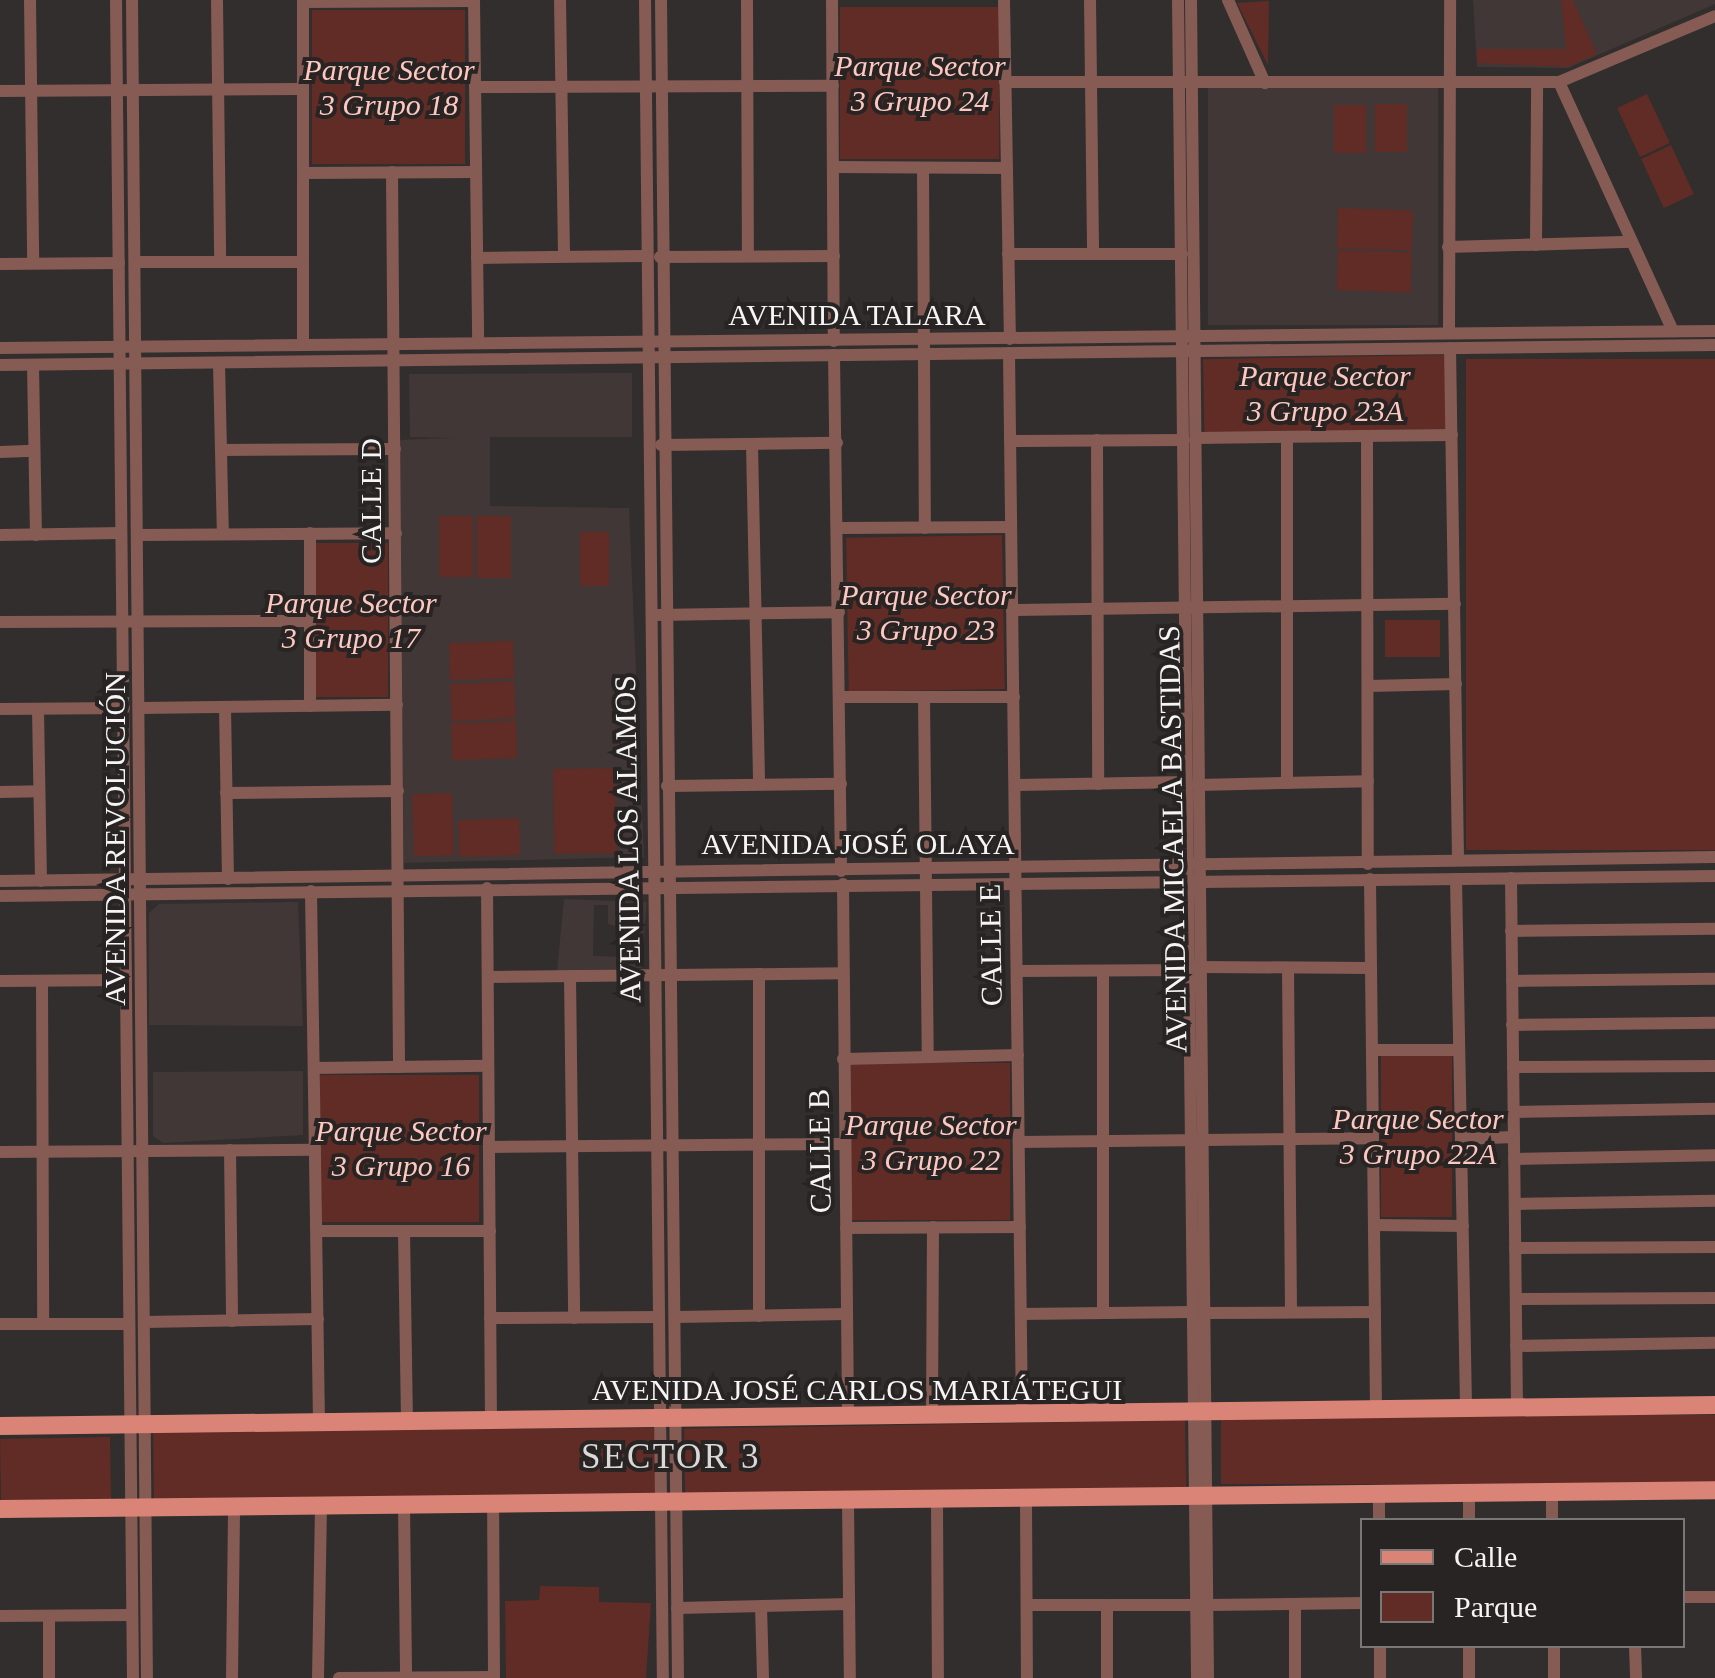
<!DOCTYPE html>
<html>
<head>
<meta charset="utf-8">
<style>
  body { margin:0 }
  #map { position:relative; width:1715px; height:1678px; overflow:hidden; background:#312e2d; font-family:Georgia,serif }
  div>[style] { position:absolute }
  .built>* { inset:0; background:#413736; transform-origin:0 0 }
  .green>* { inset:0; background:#602c25; transform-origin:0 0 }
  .minor>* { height:12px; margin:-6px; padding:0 6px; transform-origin:6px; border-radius:6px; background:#855b54 }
  .major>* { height:18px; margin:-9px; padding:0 9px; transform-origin:9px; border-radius:9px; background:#da8478 }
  span { translate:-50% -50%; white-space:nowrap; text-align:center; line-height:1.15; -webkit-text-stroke:8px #272423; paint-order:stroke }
  .park-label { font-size:30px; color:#fec8c0; font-style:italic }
  .street-label { font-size:30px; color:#f6f4f4 }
  .quarter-label { font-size:35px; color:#dcd8d7; letter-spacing:2.5px }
  .legend { position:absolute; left:1360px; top:1518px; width:325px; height:130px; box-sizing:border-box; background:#272423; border:2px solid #7a7777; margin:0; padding:12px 18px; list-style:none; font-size:30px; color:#f6f4f4 }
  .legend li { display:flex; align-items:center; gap:20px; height:50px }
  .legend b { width:50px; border:2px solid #7a7777 }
</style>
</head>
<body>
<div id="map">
  <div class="built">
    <i style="clip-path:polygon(1473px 0,1715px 0,1715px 4px,1568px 68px,1477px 67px)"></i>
    <i style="left:1438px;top:86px;width:239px;height:230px;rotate:90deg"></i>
    <i style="clip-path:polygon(632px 373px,632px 437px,490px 437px,490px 506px,629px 508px,644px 857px,404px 863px,398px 440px,453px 438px,410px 437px,409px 374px)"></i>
    <i style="clip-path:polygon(evenodd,564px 899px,647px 902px,641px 968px,557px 971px,564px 899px,594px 905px,608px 905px,608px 924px,631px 931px,630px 957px,593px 956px,594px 905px)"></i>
    <i style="clip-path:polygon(298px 902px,303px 1026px,149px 1025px,149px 913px,159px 904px)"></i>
    <i style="clip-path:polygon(303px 1071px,303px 1135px,163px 1143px,153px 1136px,153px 1072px)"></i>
  </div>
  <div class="green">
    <i style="clip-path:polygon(1561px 0,1573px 0,1597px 54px,1568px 67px,1477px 63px,1477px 49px,1566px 49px)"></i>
    <i style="clip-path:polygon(1269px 1px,1268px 65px,1237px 3px)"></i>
    <i style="left:840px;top:7px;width:159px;height:152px"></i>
    <i style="left:312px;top:10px;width:153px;height:154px"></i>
    <i style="left:1647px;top:94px;width:54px;height:33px;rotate:65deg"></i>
    <i style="left:1375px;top:104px;width:32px;height:48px"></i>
    <i style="left:1334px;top:105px;width:32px;height:48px"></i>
    <i style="left:1671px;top:145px;width:54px;height:33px;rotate:65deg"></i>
    <i style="left:1338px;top:208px;width:75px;height:40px;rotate:2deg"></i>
    <i style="left:1338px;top:250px;width:74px;height:40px;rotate:2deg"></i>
    <i style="left:1445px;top:355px;width:74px;height:242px;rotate:89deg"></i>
    <i style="left:1715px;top:359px;width:491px;height:249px;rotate:90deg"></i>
    <i style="left:439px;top:516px;width:34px;height:61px"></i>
    <i style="left:477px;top:516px;width:34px;height:62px"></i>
    <i style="left:580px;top:532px;width:29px;height:54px"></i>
    <i style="left:1002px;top:535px;width:154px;height:156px;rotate:89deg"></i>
    <i style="left:388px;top:543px;width:154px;height:75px;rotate:90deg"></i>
    <i style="left:1440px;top:620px;width:37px;height:55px;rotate:90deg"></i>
    <i style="left:513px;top:641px;width:37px;height:64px;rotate:88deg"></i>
    <i style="left:514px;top:681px;width:37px;height:64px;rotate:87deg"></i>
    <i style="left:516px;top:721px;width:37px;height:65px;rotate:88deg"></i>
    <i style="left:615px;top:768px;width:85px;height:62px;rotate:89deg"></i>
    <i style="left:452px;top:793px;width:62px;height:40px;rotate:88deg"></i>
    <i style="left:519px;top:818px;width:37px;height:61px;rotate:88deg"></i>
    <i style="left:1381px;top:1056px;width:71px;height:161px"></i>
    <i style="left:1010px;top:1063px;width:157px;height:159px;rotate:90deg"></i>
    <i style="left:320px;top:1075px;width:159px;height:147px"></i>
    <i style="left:1715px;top:1415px;width:69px;height:494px;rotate:90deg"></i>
    <i style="left:1185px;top:1420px;width:70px;height:501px;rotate:89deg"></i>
    <i style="clip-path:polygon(654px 1428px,659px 1432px,655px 1496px,154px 1501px,153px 1431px)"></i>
    <i style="left:110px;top:1437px;width:66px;height:110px;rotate:89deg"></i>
    <i style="clip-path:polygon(540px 1586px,599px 1587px,599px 1602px,651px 1603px,646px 1678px,506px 1678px,505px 1601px,539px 1600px)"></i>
  </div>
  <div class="minor">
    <i style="left:30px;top:0;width:263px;rotate:89.3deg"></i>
    <i style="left:116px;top:0;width:1678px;rotate:89.42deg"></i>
    <i style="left:132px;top:0;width:1678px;rotate:89.49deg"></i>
    <i style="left:217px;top:0;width:262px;rotate:89.3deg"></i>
    <i style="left:303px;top:0;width:344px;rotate:90deg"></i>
    <i style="left:474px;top:0;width:342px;rotate:89.3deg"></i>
    <i style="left:560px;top:0;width:256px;rotate:89.1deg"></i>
    <i style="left:645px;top:0;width:1678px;rotate:89.39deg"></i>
    <i style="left:661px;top:0;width:1678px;rotate:89.42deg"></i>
    <i style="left:747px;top:0;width:256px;rotate:89.8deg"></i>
    <i style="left:832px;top:0;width:341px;rotate:89.7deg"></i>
    <i style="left:1004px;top:0;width:339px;rotate:89deg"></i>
    <i style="left:1090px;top:0;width:254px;rotate:89.3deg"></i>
    <i style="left:1178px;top:0;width:1678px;rotate:89.35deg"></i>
    <i style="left:1191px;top:0;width:1678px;rotate:89.42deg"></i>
    <i style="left:1228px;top:0;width:91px;rotate:66deg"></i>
    <i style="left:303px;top:2px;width:171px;rotate:-0.3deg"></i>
    <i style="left:1005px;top:82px;width:554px"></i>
    <i style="left:1559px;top:82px;width:169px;rotate:-22.9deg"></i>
    <i style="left:1559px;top:82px;width:274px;rotate:65.4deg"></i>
    <i style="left:475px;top:87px;width:358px;rotate:-0.2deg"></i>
    <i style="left:0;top:91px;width:303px;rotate:-0.4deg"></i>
    <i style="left:833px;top:167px;width:174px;rotate:0.3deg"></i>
    <i style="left:923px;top:168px;width:360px;rotate:89.7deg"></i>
    <i style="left:392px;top:172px;width:895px;rotate:89.55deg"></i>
    <i style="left:303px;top:173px;width:173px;rotate:-0.3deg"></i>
    <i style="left:1536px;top:245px;width:162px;rotate:-89.6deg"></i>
    <i style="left:1448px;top:247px;width:184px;rotate:-1.6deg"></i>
    <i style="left:1008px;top:254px;width:174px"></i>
    <i style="left:660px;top:257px;width:174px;rotate:-0.3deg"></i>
    <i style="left:477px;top:258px;width:167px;rotate:-0.7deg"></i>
    <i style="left:135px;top:262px;width:168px"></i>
    <i style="left:0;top:264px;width:119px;rotate:-0.5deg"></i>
    <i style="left:1449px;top:333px;width:333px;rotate:-89.8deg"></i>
    <i style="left:0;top:348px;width:1715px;rotate:-0.57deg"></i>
    <i style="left:1450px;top:348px;width:512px;rotate:89.1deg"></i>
    <i style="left:1009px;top:353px;width:1063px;rotate:89.3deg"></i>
    <i style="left:834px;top:355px;width:516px;rotate:89.22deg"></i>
    <i style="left:219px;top:363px;width:171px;rotate:88.7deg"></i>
    <i style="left:0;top:365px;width:1715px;rotate:-0.67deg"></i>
    <i style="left:33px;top:365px;width:170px;rotate:89deg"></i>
    <i style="left:1367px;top:436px;width:428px;rotate:89.9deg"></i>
    <i style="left:1287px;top:437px;width:346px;rotate:90deg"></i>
    <i style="left:1197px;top:438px;width:255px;rotate:-0.7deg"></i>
    <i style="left:1097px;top:440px;width:344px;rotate:89.8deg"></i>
    <i style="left:1010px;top:441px;width:174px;rotate:-0.3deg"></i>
    <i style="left:661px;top:445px;width:176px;rotate:-0.7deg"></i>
    <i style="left:752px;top:445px;width:339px;rotate:88.8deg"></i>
    <i style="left:221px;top:450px;width:174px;rotate:-0.3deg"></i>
    <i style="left:0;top:452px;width:34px;rotate:-2deg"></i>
    <i style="left:838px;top:528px;width:173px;rotate:-0.3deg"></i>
    <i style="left:310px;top:533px;width:173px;rotate:90deg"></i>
    <i style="left:0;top:535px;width:121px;rotate:-0.9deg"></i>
    <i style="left:137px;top:535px;width:259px;rotate:-0.4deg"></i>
    <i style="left:1012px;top:610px;width:443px;rotate:-0.8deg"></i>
    <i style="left:657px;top:615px;width:182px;rotate:-0.9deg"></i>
    <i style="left:0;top:622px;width:310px;rotate:-0.2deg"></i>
    <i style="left:1368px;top:686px;width:88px;rotate:-1.3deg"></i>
    <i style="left:840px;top:697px;width:174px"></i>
    <i style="left:924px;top:697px;width:360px;rotate:89.4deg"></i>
    <i style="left:225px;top:707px;width:172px;rotate:89deg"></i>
    <i style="left:140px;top:708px;width:257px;rotate:-0.7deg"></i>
    <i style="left:0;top:709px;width:124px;rotate:-0.5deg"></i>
    <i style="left:38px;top:709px;width:172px;rotate:89deg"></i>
    <i style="left:1015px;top:785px;width:172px;rotate:-1deg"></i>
    <i style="left:1198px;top:785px;width:170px;rotate:-1.3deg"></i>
    <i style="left:667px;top:786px;width:174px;rotate:-0.7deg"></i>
    <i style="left:0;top:792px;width:39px;rotate:-1deg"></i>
    <i style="left:226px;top:793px;width:172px;rotate:-0.7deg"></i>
    <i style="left:1511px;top:878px;width:528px;rotate:89.35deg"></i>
    <i style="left:1370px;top:879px;width:529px;rotate:89.35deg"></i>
    <i style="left:1456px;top:879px;width:527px;rotate:88.91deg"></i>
    <i style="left:0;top:881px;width:1715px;rotate:-0.8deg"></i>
    <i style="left:843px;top:884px;width:534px;rotate:89.46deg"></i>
    <i style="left:487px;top:888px;width:531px;rotate:89.57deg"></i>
    <i style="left:311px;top:891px;width:530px;rotate:89.14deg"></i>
    <i style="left:0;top:896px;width:1715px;rotate:-0.67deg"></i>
    <i style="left:1511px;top:931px;width:204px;rotate:-0.6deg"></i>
    <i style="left:1199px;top:967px;width:172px;rotate:0.3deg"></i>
    <i style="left:1288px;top:968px;width:344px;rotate:89.5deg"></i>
    <i style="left:1017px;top:971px;width:172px;rotate:-0.3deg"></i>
    <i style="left:759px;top:974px;width:342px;rotate:90deg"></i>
    <i style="left:570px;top:976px;width:342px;rotate:89.3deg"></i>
    <i style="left:488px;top:977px;width:355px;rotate:-0.6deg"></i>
    <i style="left:0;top:981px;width:126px;rotate:-0.5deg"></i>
    <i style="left:42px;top:981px;width:343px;rotate:89.8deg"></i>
    <i style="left:1512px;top:981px;width:203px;rotate:-0.6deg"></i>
    <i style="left:1512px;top:1025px;width:203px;rotate:-0.6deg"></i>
    <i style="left:1372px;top:1050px;width:87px"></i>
    <i style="left:843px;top:1059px;width:175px;rotate:-1.3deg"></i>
    <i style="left:1513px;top:1067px;width:202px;rotate:-0.3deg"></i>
    <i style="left:314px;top:1068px;width:174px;rotate:-0.7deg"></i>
    <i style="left:1514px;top:1112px;width:201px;rotate:-0.9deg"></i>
    <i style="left:1461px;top:1139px;width:53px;rotate:-2.2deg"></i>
    <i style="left:1019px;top:1142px;width:354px;rotate:-0.6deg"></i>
    <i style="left:489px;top:1147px;width:356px;rotate:-0.5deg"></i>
    <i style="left:230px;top:1150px;width:171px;rotate:89.3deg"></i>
    <i style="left:0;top:1152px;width:315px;rotate:-0.4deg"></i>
    <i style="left:1514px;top:1159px;width:201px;rotate:-1.1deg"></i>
    <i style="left:1515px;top:1204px;width:200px;rotate:-0.9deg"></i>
    <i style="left:1374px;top:1225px;width:89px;rotate:0.6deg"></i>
    <i style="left:846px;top:1228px;width:174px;rotate:-0.3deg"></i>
    <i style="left:317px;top:1231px;width:173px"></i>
    <i style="left:404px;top:1231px;width:190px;rotate:89.1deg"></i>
    <i style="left:1515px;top:1248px;width:200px;rotate:-0.3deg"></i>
    <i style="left:1516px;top:1299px;width:199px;rotate:-0.3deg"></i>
    <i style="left:1103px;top:1313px;width:342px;rotate:-90deg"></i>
    <i style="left:1204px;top:1313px;width:171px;rotate:-0.3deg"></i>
    <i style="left:1021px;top:1314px;width:171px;rotate:-0.7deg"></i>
    <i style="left:675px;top:1317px;width:172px;rotate:-1deg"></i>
    <i style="left:490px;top:1318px;width:168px;rotate:-0.3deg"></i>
    <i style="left:145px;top:1322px;width:173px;rotate:-1deg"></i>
    <i style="left:0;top:1324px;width:129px"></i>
    <i style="left:1516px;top:1346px;width:199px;rotate:-0.9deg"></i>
    <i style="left:932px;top:1417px;width:190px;rotate:-89.7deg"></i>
    <i style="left:1552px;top:1494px;width:26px;rotate:90deg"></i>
    <i style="left:1379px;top:1495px;width:25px;rotate:90deg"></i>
    <i style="left:1469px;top:1495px;width:25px;rotate:90deg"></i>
    <i style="left:1026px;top:1499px;width:179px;rotate:89.7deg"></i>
    <i style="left:937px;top:1500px;width:178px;rotate:89.7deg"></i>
    <i style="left:848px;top:1501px;width:177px;rotate:89.4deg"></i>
    <i style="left:404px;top:1505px;width:173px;rotate:89.3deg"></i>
    <i style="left:1682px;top:1597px;width:33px"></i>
    <i style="left:1295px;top:1604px;width:74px;rotate:90deg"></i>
    <i style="left:1027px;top:1605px;width:169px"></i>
    <i style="left:1107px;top:1605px;width:73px;rotate:90deg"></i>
    <i style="left:1207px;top:1605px;width:155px;rotate:-0.7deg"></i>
    <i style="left:761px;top:1606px;width:72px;rotate:88.4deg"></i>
    <i style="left:677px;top:1608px;width:172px;rotate:-1.3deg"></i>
    <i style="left:0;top:1616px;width:132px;rotate:-0.4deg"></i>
    <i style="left:49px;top:1616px;width:62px;rotate:90deg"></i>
    <i style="left:1380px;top:1646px;width:32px;rotate:90deg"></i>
    <i style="left:1469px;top:1646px;width:32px;rotate:90deg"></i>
    <i style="left:1554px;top:1646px;width:32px;rotate:90deg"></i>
    <i style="left:1635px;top:1646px;width:32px;rotate:88deg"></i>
    <i style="left:232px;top:1678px;width:171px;rotate:-89.3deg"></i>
    <i style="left:318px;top:1678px;width:172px;rotate:-89deg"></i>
    <i style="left:339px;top:1678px;width:155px;rotate:-0.4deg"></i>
    <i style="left:494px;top:1677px;width:173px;rotate:-90.3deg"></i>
  </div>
  <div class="major">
    <i style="left:0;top:1426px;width:1715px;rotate:-0.7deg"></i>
    <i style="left:0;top:1509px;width:1715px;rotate:-0.63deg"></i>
  </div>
  <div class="park-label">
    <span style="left:920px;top:83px">Parque Sector<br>3 Grupo 24</span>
    <span style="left:389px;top:87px">Parque Sector<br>3 Grupo 18</span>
    <span style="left:1325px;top:393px">Parque Sector<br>3 Grupo 23A</span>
    <span style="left:926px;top:612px">Parque Sector<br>3 Grupo 23</span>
    <span style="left:351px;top:620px">Parque Sector<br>3 Grupo 17</span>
    <span style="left:1418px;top:1136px">Parque Sector<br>3 Grupo 22A</span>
    <span style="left:931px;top:1142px">Parque Sector<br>3 Grupo 22</span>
    <span style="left:401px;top:1148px">Parque Sector<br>3 Grupo 16</span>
  </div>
  <div class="street-label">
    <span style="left:857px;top:315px">AVENIDA TALARA</span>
    <span style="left:371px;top:501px;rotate:-90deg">CALLE D</span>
    <span style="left:115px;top:839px;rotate:-90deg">AVENIDA REVOLUCIÓN</span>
    <span style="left:628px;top:839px;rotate:-91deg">AVENIDA LOS ALAMOS</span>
    <span style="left:1173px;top:839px;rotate:-91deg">AVENIDA MICAELA BASTIDAS</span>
    <span style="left:858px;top:844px">AVENIDA JOSÉ OLAYA</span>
    <span style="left:991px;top:945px;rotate:-91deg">CALLE E</span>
    <span style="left:820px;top:1151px;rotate:-91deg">CALLE B</span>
    <span style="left:857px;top:1390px">AVENIDA JOSÉ CARLOS MARIÁTEGUI</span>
  </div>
  <div class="quarter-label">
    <span style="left:671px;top:1457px">SECTOR 3</span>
  </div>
  <ul class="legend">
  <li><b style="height:12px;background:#da8478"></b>Calle</li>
  <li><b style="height:28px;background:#602c25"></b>Parque</li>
  </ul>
</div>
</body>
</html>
